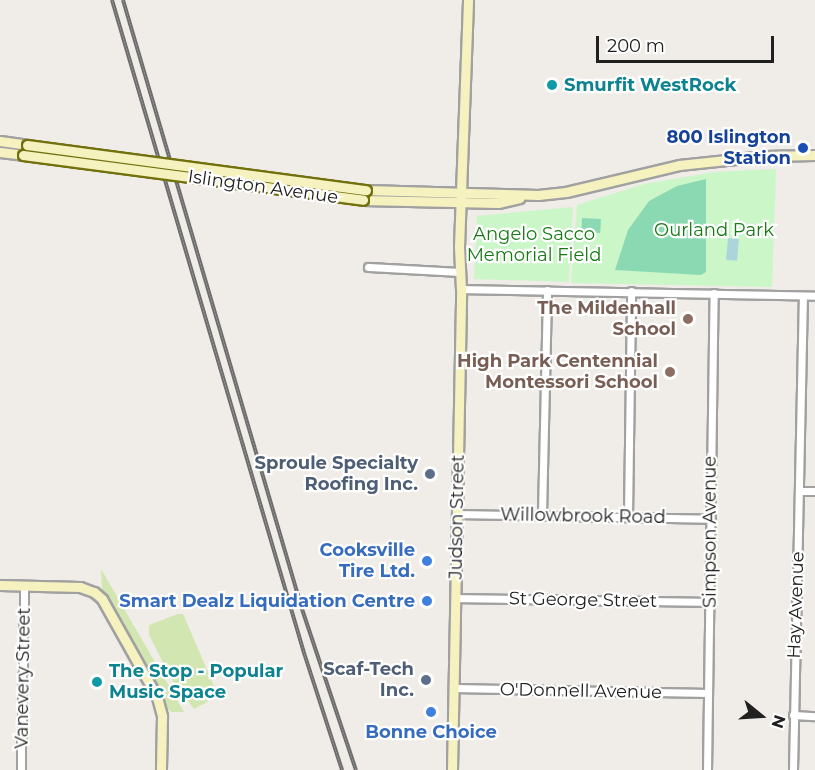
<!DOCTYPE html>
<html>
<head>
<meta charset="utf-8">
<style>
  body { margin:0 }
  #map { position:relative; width:815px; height:770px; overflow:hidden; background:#f0ece7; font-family:Montserrat,sans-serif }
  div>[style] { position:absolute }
  .grass>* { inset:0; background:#d1e6b1 }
  .park>* { inset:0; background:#caf6c8 }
  .pitch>* { inset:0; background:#8bd9b2; transform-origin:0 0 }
  .water>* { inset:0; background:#abd5da; transform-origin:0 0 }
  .roads { filter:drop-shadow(2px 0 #a1a1a1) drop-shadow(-2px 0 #a1a1a1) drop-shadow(0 2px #a1a1a1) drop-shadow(0 -2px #a1a1a1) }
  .street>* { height:7px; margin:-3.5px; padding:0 3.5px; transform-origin:3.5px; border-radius:3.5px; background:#fff }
  .secondary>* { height:9px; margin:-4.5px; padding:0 4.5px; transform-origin:4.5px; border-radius:4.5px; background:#f6f2c0 }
  .rail>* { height:4px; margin-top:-2px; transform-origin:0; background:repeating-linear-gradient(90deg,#fff 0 4.5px,#6e6e6e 0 9px); box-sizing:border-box; border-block:2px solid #6e6e6e }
  .bridges { filter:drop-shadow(2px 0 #72710d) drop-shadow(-2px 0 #72710d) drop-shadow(0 2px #72710d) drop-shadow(0 -2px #72710d) }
  .secondary-bridge>* { height:9px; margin:-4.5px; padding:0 4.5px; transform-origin:4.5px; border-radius:4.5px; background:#f6f2c0 }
  .dots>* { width:16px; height:16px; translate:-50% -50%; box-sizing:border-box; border:3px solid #fff; border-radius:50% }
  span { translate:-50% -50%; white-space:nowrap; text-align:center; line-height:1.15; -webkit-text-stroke:4.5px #fff; paint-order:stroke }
  .culture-label { font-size:18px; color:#0d838f; font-weight:700 }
  .left { translate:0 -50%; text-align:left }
  .transit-label { font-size:18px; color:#164399; font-weight:700 }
  .right { translate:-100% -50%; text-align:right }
  .street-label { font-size:18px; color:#202020 }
  .park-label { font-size:18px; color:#177914 }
  .education-label { font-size:18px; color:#785e54; font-weight:700 }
  .service-label { font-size:18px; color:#4e5e75; font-weight:700 }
  .shop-label { font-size:18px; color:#366cbe; font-weight:700 }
  .north { position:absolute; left:731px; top:686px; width:60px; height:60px; -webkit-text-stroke:4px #fff; paint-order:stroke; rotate:108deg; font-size:16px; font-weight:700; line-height:24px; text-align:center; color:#202020 }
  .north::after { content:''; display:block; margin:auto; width:21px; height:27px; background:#202020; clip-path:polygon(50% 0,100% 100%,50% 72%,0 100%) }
  .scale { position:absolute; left:596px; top:36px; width:178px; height:27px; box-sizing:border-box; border:3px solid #202020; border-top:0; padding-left:8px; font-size:18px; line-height:21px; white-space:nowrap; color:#202020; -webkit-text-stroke:4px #fff; paint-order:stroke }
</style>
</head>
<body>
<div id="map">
  <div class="grass">
    <i style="clip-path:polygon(101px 569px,184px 712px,172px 712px,164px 707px,102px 591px)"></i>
    <i style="clip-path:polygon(178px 614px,183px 614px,214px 686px,207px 702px,194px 709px,172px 680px,149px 635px,149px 625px)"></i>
  </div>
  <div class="park">
    <i style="clip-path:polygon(776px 169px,772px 287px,571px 283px,577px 205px,644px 184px,715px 172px)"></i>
    <i style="clip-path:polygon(573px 207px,569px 282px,474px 279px,477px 216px)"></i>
  </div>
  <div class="pitch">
    <i style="clip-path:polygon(706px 179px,706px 272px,701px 275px,615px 270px,628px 230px,649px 201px,677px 186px)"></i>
    <i style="left:582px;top:218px;width:19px;height:14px;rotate:3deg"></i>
  </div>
  <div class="water">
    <i style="left:728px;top:238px;width:11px;height:22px;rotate:5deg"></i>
  </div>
  <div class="roads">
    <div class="street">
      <i style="left:368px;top:267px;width:93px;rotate:3.1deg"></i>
      <i style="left:461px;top:289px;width:354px;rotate:1.1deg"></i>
      <i style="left:800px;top:491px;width:15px"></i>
      <i style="left:457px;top:514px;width:252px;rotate:1.1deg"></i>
      <i style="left:542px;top:514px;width:224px;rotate:-88.7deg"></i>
      <i style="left:628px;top:516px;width:225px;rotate:-89.2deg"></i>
      <i style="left:456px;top:598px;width:254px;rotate:0.9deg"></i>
      <i style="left:454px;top:688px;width:254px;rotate:1.1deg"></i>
      <i style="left:793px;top:715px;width:22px;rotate:3deg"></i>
      <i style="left:21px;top:770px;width:184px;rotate:-89.1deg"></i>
      <i style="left:707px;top:770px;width:477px;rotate:-89.2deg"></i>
      <i style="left:793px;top:770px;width:474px;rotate:-88.8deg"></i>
    </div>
    <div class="secondary">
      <i style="left:0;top:141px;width:27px;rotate:8deg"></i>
      <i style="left:0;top:152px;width:23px;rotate:7deg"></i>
      <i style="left:366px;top:190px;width:172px;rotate:1.7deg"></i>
      <i style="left:538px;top:195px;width:28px;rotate:-6deg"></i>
      <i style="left:566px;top:192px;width:116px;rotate:-13.4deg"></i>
      <i style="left:679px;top:165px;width:86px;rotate:-6deg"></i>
      <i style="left:765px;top:156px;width:50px;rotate:-1.1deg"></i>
      <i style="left:363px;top:200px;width:135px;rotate:1.3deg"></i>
      <i style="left:498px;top:203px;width:22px;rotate:-13deg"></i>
      <i style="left:0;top:585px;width:80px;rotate:1.4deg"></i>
      <i style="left:80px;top:587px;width:15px;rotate:20deg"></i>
      <i style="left:94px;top:592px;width:11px;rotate:41deg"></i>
      <i style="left:102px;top:599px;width:112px;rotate:60.7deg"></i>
      <i style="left:157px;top:697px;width:20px;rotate:75deg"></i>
      <i style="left:162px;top:716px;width:54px;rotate:91.1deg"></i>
      <i style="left:452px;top:770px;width:481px;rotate:-88.9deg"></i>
      <i style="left:461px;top:289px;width:42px;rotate:-92.7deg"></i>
      <i style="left:459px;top:247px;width:247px;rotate:-87.9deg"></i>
    </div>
  </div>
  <div class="rail">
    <i style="left:112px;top:0;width:684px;rotate:73.61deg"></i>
    <i style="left:305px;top:656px;width:120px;rotate:72deg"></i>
    <i style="left:123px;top:0;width:635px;rotate:73.62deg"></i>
    <i style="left:302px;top:609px;width:170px;rotate:71.5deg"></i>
  </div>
  <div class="bridges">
    <div class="secondary-bridge">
      <i style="left:27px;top:145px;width:342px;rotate:7.6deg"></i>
      <i style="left:23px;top:155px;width:343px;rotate:7.5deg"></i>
    </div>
  </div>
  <div class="dots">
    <i style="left:552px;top:85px;background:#0f9aa8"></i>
    <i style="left:803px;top:148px;background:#1a4fb4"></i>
    <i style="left:688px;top:319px;background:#8d6e63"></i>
    <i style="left:670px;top:372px;background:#8d6e63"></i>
    <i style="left:430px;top:474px;background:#5c6f8a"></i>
    <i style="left:427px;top:561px;background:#3f7fe0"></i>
    <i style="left:427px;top:601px;background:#3f7fe0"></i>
    <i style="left:426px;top:680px;background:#5c6f8a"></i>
    <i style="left:97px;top:682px;background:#0f9aa8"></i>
    <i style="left:431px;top:712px;background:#3f7fe0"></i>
  </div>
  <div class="culture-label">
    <span class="left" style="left:564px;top:85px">Smurfit WestRock</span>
    <span class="left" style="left:109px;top:682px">The Stop - Popular<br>Music Space</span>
  </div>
  <div class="transit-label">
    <span class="right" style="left:791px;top:148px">800 Islington<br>Station</span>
  </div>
  <div class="street-label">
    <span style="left:263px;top:187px;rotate:8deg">Islington Avenue</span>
    <span style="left:583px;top:516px;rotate:1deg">Willowbrook Road</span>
    <span style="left:457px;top:517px;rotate:-89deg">Judson Street</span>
    <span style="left:710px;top:532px;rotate:-90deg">Simpson Avenue</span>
    <span style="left:583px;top:600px;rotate:1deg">St George Street</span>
    <span style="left:796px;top:605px;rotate:-88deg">Hay Avenue</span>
    <span style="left:23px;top:678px;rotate:-89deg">Vanevery Street</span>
    <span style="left:581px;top:691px;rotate:1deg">O'Donnell Avenue</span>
  </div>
  <div class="park-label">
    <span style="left:714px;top:230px">Ourland Park</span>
    <span style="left:534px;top:245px">Angelo Sacco<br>Memorial Field</span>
  </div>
  <div class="education-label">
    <span class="right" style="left:676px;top:319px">The Mildenhall<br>School</span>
    <span class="right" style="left:658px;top:372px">High Park Centennial<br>Montessori School</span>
  </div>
  <div class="service-label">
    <span class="right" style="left:418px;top:474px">Sproule Specialty<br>Roofing Inc.</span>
    <span class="right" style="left:414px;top:680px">Scaf-Tech<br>Inc.</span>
  </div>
  <div class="shop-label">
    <span class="right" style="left:415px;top:561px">Cooksville<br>Tire Ltd.</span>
    <span class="right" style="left:415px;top:601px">Smart Dealz Liquidation Centre</span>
    <span style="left:431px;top:732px">Bonne Choice</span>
  </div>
  <div class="north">N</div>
  <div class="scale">200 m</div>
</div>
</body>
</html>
